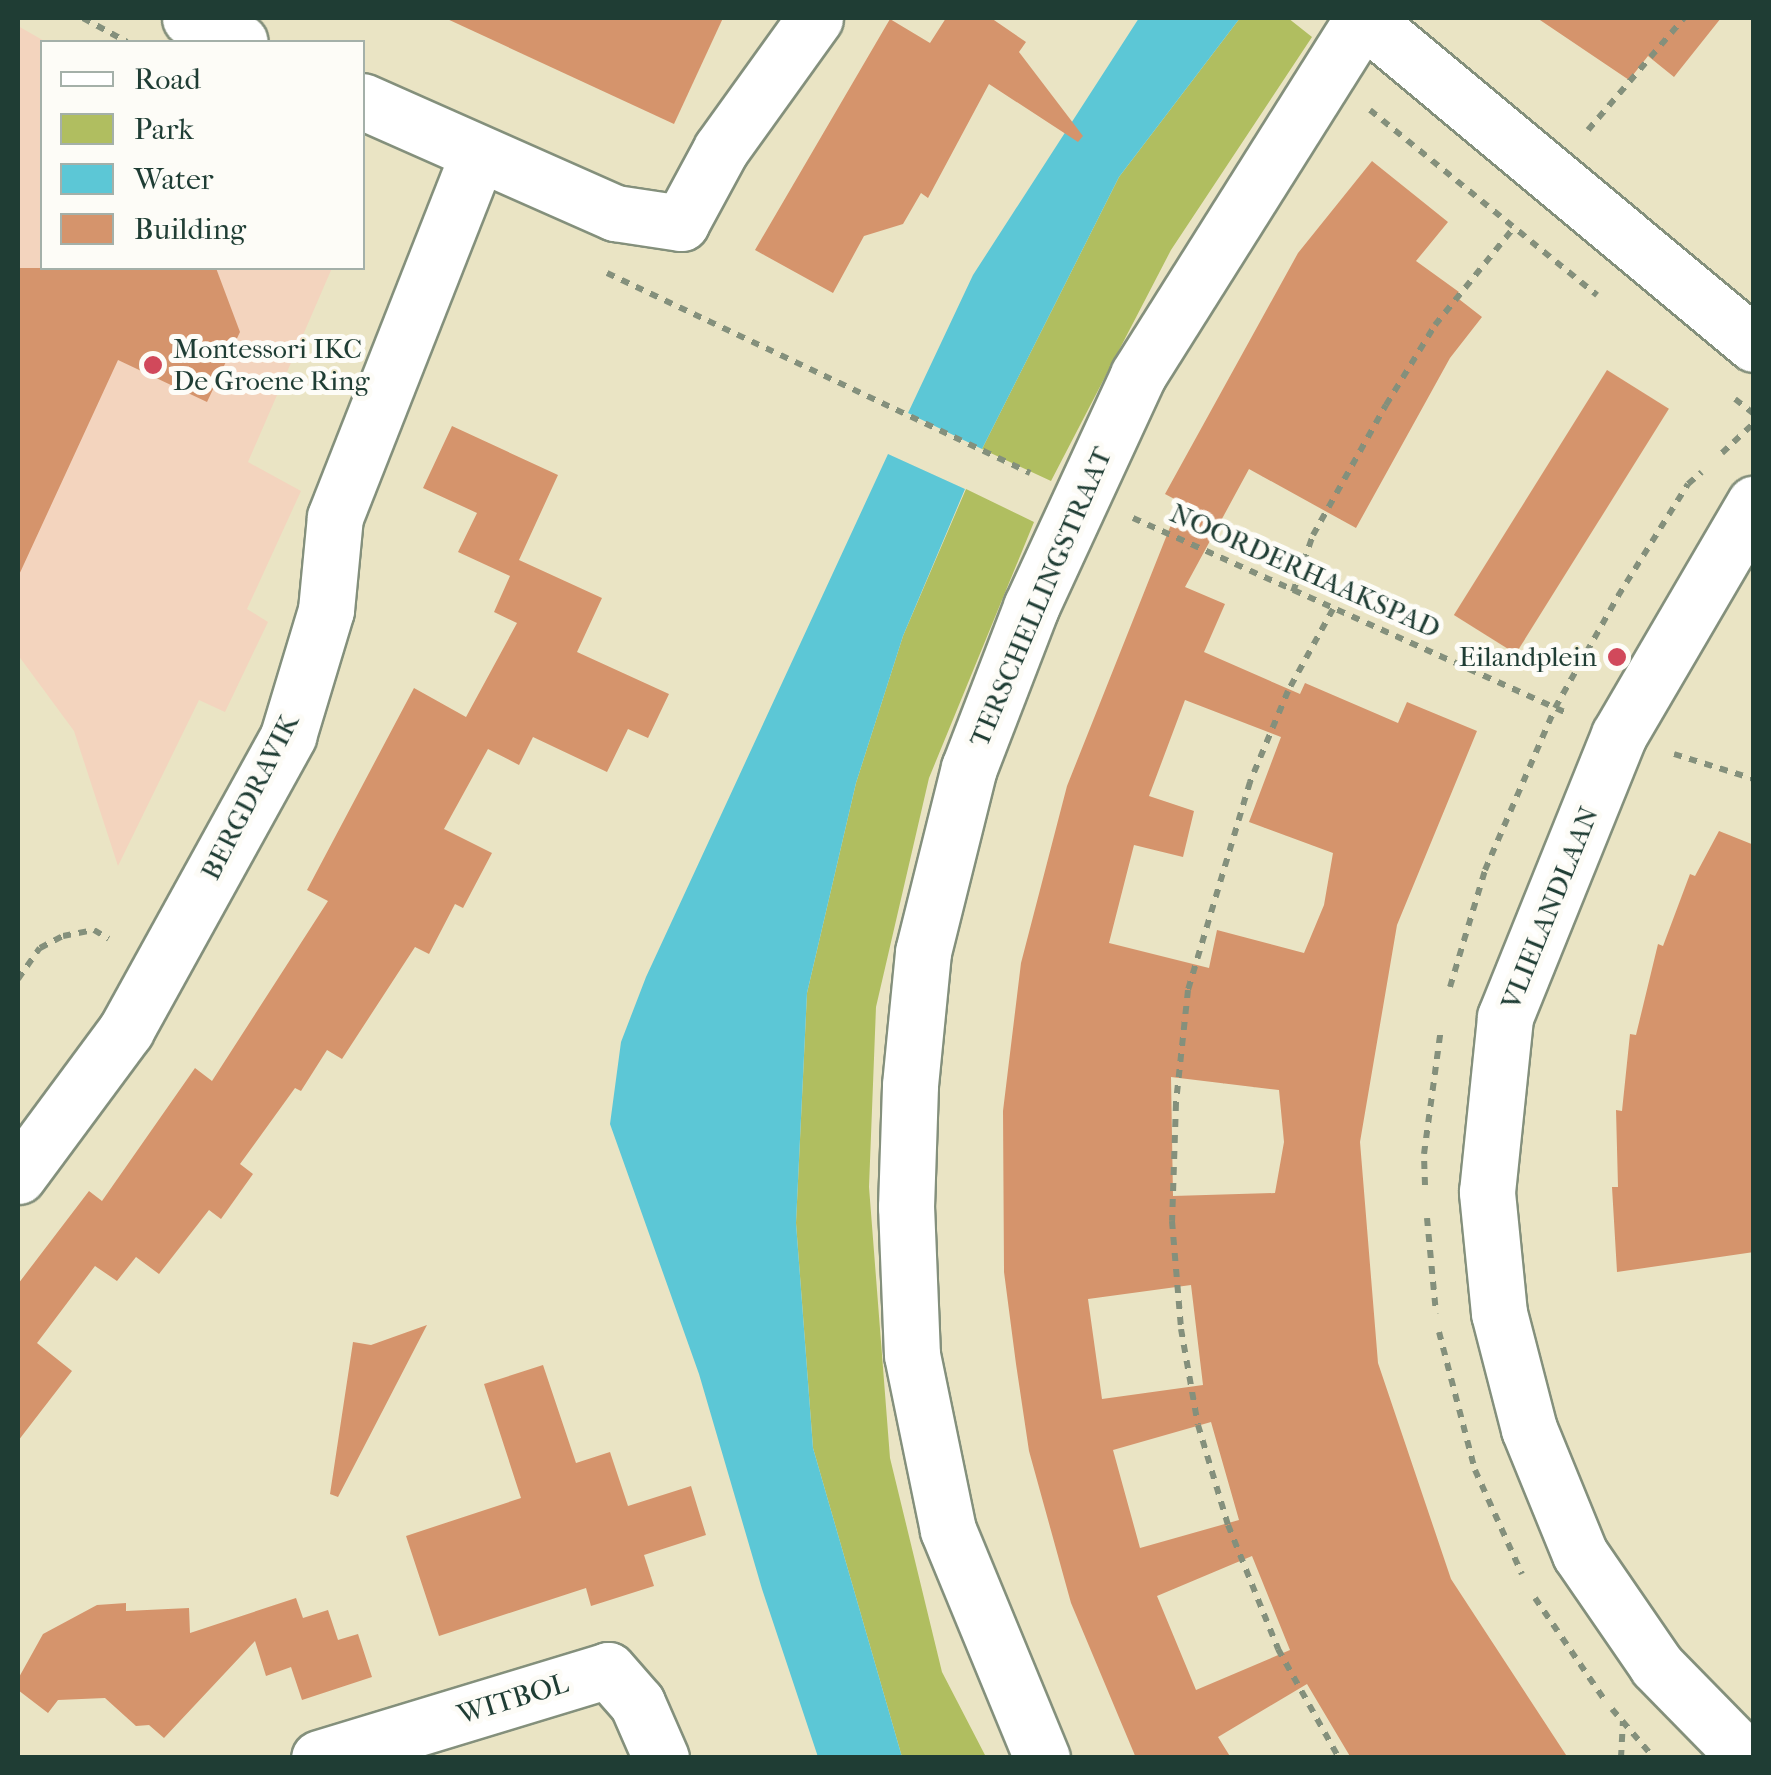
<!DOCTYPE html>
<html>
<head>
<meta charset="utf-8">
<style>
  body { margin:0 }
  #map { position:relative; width:1771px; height:1775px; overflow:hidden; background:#eae4c4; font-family:"IM FELL French Canon",serif }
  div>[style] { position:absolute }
  .built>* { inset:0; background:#f3d4be }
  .green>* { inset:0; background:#b0be60 }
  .water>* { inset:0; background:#5cc7d6 }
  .building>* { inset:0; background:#d5946c; transform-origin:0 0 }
  .path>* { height:6px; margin-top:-3px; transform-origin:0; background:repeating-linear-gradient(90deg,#84907c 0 8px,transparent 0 16px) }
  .roads { filter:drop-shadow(2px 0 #84907c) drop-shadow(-2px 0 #84907c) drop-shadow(0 2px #84907c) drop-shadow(0 -2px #84907c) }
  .street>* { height:55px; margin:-27.5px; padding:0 27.5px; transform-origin:27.5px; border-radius:27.5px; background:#fff }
  .dots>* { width:28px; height:28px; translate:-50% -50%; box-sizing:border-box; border:5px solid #fdfcf7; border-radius:50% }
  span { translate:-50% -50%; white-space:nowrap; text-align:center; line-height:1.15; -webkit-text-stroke:10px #fdfcf7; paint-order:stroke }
  .poi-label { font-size:28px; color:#1f3d34 }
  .left { translate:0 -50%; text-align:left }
  .right { translate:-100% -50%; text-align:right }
  .street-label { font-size:28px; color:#1f3d34 }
  .frame { position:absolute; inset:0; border:20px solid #1f3d34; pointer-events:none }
  .legend { position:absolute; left:40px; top:40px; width:325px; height:230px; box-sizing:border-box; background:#fdfcf7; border:2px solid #a4b0a9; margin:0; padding:12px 18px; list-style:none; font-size:30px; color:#1f3d34 }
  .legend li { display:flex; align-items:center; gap:20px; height:50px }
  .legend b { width:50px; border:2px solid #a4b0a9 }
</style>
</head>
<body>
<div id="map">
  <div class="built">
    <i style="clip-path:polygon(18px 26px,46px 42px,42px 268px,332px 268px,248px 462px,301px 491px,247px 609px,268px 622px,225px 712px,199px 700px,118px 866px,74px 731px,18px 655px)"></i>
  </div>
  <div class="green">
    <i style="clip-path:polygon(1240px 18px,1288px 18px,1312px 37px,1171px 250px,1051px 481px,982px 449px,1119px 177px)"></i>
    <i style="clip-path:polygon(966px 489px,1034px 522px,929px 778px,876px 1007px,869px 1187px,890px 1458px,942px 1672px,986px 1757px,902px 1757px,813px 1448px,796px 1223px,807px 993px,856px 783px,903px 636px)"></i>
  </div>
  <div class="water">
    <i style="clip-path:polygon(1139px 18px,1240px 18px,1119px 177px,982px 449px,908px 413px,973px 275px)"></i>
    <i style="clip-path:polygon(888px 454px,965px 489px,903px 636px,856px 783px,807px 993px,796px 1223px,813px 1448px,902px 1757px,818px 1757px,762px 1589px,699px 1374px,610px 1124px,621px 1042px,646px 977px)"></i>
  </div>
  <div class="building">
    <i style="clip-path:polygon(445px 18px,723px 18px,674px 124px)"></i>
    <i style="clip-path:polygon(946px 18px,991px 18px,1026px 42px,1019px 52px,1083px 136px,1078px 142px,989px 84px,928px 198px,921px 193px,903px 224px,864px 236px,833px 293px,755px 250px,890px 19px,930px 43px)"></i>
    <i style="clip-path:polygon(1537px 18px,1721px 18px,1674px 77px,1648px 56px,1629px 80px)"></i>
    <i style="clip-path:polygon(evenodd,1372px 161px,1448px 222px,1416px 261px,1459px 292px,1455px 296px,1482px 317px,1450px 358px,1356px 528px,1249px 469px,1185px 587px,1225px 604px,1204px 652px,1300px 694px,1305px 683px,1398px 723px,1407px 702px,1477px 731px,1397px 925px,1360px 1142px,1378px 1363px,1451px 1579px,1568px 1758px,1351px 1758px,1307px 1684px,1218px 1737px,1231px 1758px,1136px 1758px,1071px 1603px,1029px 1451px,1016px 1364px,1004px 1272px,1003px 1111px,1021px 963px,1067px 786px,1180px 502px,1165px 494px,1298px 253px,1372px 161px,1185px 700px,1281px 737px,1249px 822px,1333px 853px,1324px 905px,1304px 953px,1217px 930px,1209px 968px,1109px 943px,1134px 845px,1183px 857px,1194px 811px,1149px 796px,1185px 700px,1372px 161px,1171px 1077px,1279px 1090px,1284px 1142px,1275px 1193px,1173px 1196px,1171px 1077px,1372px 161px,1191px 1285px,1203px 1385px,1102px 1399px,1088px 1299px,1191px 1285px,1372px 161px,1211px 1422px,1239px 1520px,1140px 1548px,1113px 1450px,1211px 1422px,1372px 161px,1252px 1556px,1290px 1650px,1196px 1690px,1157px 1596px,1252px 1556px)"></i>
    <i style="clip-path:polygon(18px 268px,216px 268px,240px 332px,207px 402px,118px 360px,18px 577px)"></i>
    <i style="left:1607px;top:370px;width:73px;height:289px;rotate:32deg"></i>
    <i style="clip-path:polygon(452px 426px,558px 475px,519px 560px,602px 598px,577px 652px,669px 694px,648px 738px,628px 729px,607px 772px,533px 737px,519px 765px,488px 749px,444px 829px,492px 853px,463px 908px,455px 904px,429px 954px,415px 947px,342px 1059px,327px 1050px,301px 1091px,295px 1088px,240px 1164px,253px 1174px,221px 1219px,209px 1210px,159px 1274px,136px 1257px,117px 1281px,95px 1266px,37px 1343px,72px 1371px,18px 1441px,18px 1284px,89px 1191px,102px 1201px,195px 1068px,212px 1081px,328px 901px,307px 890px,414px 688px,466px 717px,517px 623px,494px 612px,510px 576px,458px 552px,477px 513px,423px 488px)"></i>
    <i style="clip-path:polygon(1719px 831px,1754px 845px,1754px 1252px,1617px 1272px,1612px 1187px,1618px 1187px,1616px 1110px,1622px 1111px,1630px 1034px,1636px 1035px,1658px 944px,1663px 946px,1690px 874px,1695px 876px)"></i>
    <i style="clip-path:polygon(427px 1325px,338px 1497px,330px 1494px,353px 1342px,371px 1345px)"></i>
    <i style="clip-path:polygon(543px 1365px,576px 1463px,610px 1452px,628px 1506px,691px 1486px,706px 1535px,644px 1555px,654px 1586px,591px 1606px,586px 1588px,439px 1636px,406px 1536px,521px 1498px,484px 1384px)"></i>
    <i style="clip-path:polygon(296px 1598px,303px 1618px,328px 1610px,338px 1640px,358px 1634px,372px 1677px,302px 1700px,291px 1667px,266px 1676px,255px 1641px,164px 1738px,149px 1725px,136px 1726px,105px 1698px,58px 1700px,48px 1713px,18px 1690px,18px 1679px,43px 1634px,97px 1605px,126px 1603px,126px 1611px,189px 1608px,190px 1633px)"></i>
  </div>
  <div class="path">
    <i style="left:83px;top:18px;width:50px;rotate:28.6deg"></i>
    <i style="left:1370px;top:110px;width:293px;rotate:39.2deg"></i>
    <i style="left:1588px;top:130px;width:148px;rotate:-49.4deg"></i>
    <i style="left:607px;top:273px;width:468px;rotate:25.3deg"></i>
    <i style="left:1735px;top:399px;width:24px;rotate:38deg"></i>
    <i style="left:1722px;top:453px;width:44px;rotate:-43.2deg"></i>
    <i style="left:1133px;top:518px;width:478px;rotate:24.2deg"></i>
    <i style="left:1293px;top:592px;width:60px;rotate:-70.7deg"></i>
    <i style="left:1313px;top:535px;width:149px;rotate:-60.7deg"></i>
    <i style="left:1386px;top:405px;width:94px;rotate:-58.5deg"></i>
    <i style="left:1435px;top:325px;width:122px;rotate:-51deg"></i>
    <i style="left:1333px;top:609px;width:94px;rotate:118.8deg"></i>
    <i style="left:1288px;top:691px;width:99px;rotate:112.7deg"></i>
    <i style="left:1250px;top:782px;width:217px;rotate:106.6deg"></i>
    <i style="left:1188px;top:990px;width:114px;rotate:96.1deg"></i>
    <i style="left:1176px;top:1103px;width:118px;rotate:91.9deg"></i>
    <i style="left:1172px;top:1221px;width:108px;rotate:85.2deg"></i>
    <i style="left:1181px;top:1329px;width:97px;rotate:80deg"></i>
    <i style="left:1198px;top:1425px;width:104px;rotate:73.3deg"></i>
    <i style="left:1228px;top:1525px;width:134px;rotate:68deg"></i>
    <i style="left:1278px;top:1649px;width:125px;rotate:60.8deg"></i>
    <i style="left:1674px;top:754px;width:84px;rotate:17.4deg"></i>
    <i style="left:18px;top:979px;width:38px;rotate:-55deg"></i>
    <i style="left:40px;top:948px;width:26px;rotate:-28deg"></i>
    <i style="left:63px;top:936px;width:32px;rotate:-11deg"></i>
    <i style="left:94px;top:930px;width:17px;rotate:31deg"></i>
    <i style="left:1450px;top:987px;width:122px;rotate:-73.3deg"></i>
    <i style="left:1485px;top:870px;width:176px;rotate:-66.6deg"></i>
    <i style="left:1555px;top:708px;width:129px;rotate:-60.6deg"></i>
    <i style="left:1618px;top:596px;width:132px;rotate:-58deg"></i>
    <i style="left:1688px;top:484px;width:18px;rotate:-41deg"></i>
    <i style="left:1425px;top:1185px;width:31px;rotate:-92deg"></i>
    <i style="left:1424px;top:1154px;width:126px;rotate:-82.3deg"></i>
    <i style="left:1427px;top:1218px;width:96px;rotate:84.6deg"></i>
    <i style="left:1439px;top:1332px;width:143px;rotate:75.4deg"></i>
    <i style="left:1475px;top:1470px;width:114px;rotate:65.7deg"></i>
    <i style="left:1535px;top:1598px;width:122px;rotate:55.7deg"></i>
    <i style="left:1612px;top:1709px;width:65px;rotate:49.4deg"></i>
    <i style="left:1621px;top:1758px;width:37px;rotate:-87deg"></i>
  </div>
  <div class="roads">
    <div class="street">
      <i style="left:190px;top:18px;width:55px;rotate:25.6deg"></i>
      <i style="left:1363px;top:18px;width:509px;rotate:39.82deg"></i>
      <i style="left:362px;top:101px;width:277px;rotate:23.9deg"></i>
      <i style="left:615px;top:213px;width:67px;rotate:8.6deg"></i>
      <i style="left:681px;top:223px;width:84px;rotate:-61.6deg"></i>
      <i style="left:721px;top:149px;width:161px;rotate:-54.3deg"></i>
      <i style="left:18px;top:1176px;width:182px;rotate:-53.5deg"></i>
      <i style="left:126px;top:1030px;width:336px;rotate:-61.1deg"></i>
      <i style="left:288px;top:736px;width:132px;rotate:-73.2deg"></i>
      <i style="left:326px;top:610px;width:93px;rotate:-84.5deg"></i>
      <i style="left:335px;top:517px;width:390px;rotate:-68.5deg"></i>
      <i style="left:319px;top:1758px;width:302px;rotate:-16.9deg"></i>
      <i style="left:608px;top:1670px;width:44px;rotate:48.7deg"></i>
      <i style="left:637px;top:1703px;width:60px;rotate:66.4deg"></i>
      <i style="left:1042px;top:1758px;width:247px;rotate:-112.4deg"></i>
      <i style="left:948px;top:1530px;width:179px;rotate:-101.6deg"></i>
      <i style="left:912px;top:1355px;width:148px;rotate:-92.3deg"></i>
      <i style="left:906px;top:1207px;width:122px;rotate:-88.1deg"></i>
      <i style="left:910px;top:1085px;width:134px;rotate:-84.4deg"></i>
      <i style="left:923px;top:952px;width:190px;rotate:-76deg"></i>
      <i style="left:969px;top:768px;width:173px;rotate:-68.9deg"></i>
      <i style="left:1031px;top:607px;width:255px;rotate:-65.2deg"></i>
      <i style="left:1138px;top:375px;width:422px;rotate:-57.8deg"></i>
      <i style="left:1747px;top:1758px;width:129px;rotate:-134.4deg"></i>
      <i style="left:1657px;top:1666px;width:136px;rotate:-124.5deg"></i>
      <i style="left:1580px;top:1554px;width:135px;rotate:-112.2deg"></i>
      <i style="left:1529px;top:1429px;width:120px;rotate:-104.5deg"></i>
      <i style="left:1499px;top:1313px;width:122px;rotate:-95.7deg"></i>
      <i style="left:1487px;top:1192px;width:176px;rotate:-84.1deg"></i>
      <i style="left:1505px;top:1017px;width:304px;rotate:-68deg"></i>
      <i style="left:1619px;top:735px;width:268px;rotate:-59.7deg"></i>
    </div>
  </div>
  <div class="dots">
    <i style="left:153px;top:365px;background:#d1495b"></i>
    <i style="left:1617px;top:657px;background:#d1495b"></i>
  </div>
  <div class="poi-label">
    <span class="left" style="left:173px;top:365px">Montessori IKC<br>De Groene Ring</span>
    <span class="right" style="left:1597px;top:657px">Eilandplein</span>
  </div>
  <div class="street-label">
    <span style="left:1305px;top:571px;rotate:24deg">NOORDERHAAKSPAD</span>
    <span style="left:1041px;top:597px;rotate:-67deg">TERSCHELLINGSTRAAT</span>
    <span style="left:250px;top:797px;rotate:-63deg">BERGDRAVIK</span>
    <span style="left:1550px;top:908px;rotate:-68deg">VLIELANDLAAN</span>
    <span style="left:513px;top:1699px;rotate:-17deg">WITBOL</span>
  </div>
  <div class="frame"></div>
  <ul class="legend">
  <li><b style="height:12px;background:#fff"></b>Road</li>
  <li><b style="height:28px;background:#b0be60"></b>Park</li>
  <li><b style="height:28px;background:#5cc7d6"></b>Water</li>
  <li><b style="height:28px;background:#d5946c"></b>Building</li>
  </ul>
</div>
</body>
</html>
